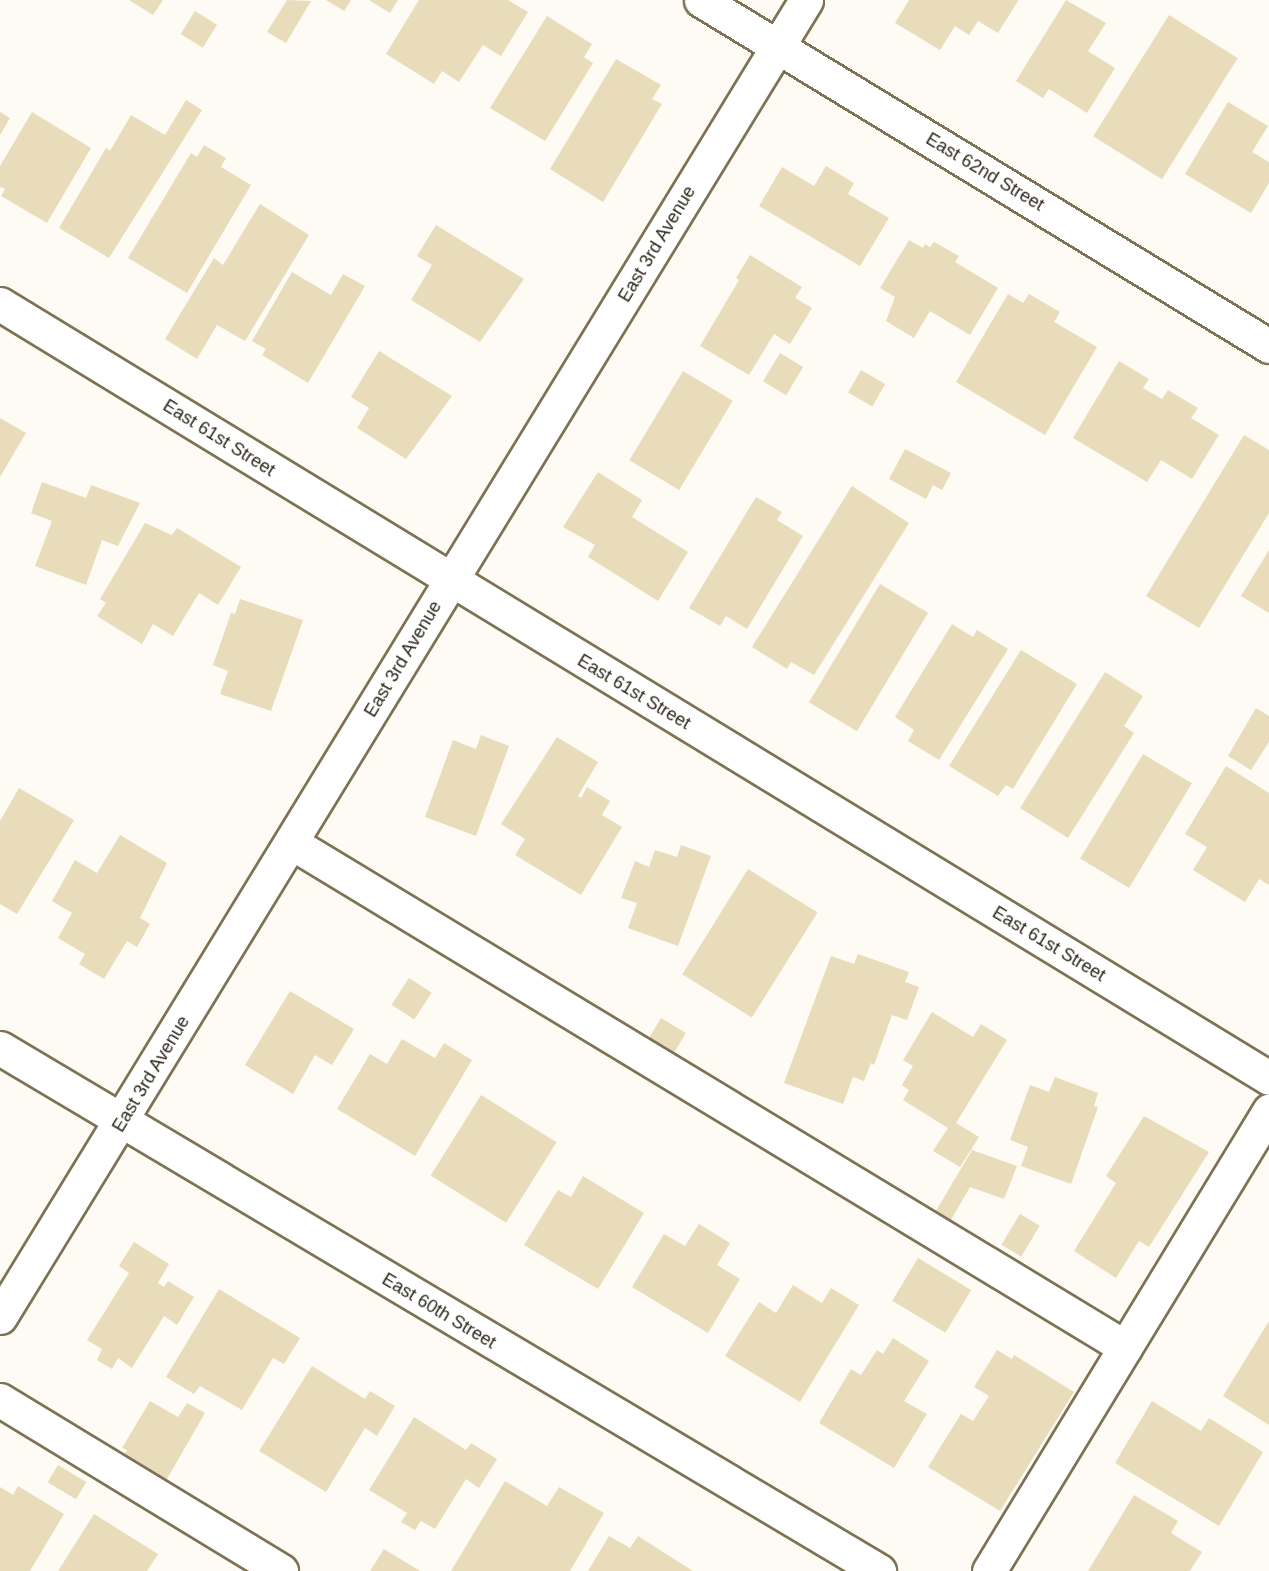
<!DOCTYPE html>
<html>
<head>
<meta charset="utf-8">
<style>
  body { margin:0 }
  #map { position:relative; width:1269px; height:1571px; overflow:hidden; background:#fdfbf4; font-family:Arial,sans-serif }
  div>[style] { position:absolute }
  .building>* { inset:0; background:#e9dcbb; transform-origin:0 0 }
  .roads { filter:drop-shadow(2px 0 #7e7254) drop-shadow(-2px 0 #7e7254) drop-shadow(0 2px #7e7254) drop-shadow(0 -2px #7e7254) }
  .minor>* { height:33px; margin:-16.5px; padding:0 16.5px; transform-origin:16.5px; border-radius:16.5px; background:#fff }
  span { translate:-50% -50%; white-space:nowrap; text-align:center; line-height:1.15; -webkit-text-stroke:4.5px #fff; paint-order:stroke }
  .street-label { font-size:18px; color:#2b261a }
</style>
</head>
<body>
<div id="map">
  <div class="building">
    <i style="clip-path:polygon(129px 0,163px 0,153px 15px)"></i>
    <i style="clip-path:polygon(287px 0,311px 1px,286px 43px,267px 32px)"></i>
    <i style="clip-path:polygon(326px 0,351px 0,344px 11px)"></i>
    <i style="clip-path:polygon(369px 0,398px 0,390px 13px)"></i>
    <i style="clip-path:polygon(419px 0,508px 0,528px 12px,501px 56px,483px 45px,459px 82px,442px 71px,434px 84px,386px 54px)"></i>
    <i style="clip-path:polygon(909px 0,1017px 0,1018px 1px,998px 33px,978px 21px,969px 35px,955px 26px,940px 50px,895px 23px)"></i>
    <i style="clip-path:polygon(1066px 0,1106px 23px,1088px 51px,1115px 68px,1087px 113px,1049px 89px,1043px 98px,1016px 81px)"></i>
    <i style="left:195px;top:11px;width:26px;height:27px;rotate:32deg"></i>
    <i style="left:1169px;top:15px;width:81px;height:143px;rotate:32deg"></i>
    <i style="clip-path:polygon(547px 16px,592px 44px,584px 57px,593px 63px,545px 141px,490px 108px)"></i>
    <i style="clip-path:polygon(616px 59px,661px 85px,652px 99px,662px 104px,603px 202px,550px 169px)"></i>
    <i style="clip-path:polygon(186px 100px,202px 110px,109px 258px,59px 228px,106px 148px,110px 151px,131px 115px,165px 135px)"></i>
    <i style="clip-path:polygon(1228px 102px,1268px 126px,1252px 152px,1269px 162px,1269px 183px,1251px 213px,1185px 174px)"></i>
    <i style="clip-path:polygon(0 112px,10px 118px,0 135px)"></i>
    <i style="clip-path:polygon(32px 112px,91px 148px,47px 223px,1px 196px,5px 189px,0 187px,0 166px)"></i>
    <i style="clip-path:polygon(204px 145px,226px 158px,221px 167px,251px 185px,187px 293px,128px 258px,191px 153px,197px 157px)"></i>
    <i style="clip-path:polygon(826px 166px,854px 183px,848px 194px,889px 218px,860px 266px,759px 206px,782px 167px,814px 186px)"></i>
    <i style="clip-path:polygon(260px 204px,309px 235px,245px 341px,217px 325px,197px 359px,165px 339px,214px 258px,223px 265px)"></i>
    <i style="clip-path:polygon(436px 225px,524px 279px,480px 342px,411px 300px,432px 265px,417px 256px)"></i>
    <i style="clip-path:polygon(909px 240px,923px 248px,925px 244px,930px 247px,934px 242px,959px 256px,955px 262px,998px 288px,970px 335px,930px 311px,914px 338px,886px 321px,895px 297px,880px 288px)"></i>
    <i style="clip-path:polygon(750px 255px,802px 287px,795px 298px,812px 308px,790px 344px,774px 334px,749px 375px,700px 346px,739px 280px,736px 278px)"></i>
    <i style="clip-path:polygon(292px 272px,331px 295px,343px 274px,365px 286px,308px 383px,262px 355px,266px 349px,252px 341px)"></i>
    <i style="clip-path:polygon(1008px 294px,1023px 303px,1029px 294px,1060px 312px,1054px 322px,1097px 347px,1045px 435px,956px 382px)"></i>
    <i style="clip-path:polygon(379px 351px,452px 396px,406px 459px,357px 428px,369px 408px,351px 397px)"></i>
    <i style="left:780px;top:353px;width:27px;height:33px;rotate:31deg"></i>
    <i style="clip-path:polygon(1119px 361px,1149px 379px,1143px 388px,1162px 399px,1168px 390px,1198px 408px,1191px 418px,1219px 435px,1192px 479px,1161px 460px,1147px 482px,1073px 438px)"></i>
    <i style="left:861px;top:370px;width:28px;height:26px;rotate:30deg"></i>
    <i style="left:683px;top:371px;width:58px;height:104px;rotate:31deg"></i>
    <i style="clip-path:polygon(0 418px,26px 433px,0 477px)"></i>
    <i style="clip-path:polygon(1244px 435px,1269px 450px,1269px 513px,1199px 628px,1146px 596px)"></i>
    <i style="clip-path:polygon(905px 449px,951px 473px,942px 490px,933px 485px,926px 499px,889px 479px)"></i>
    <i style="clip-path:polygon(598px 472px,642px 500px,632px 517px,688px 552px,658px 601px,588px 557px,595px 545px,563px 527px)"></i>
    <i style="clip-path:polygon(42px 482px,86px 498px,91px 485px,140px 503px,118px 546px,102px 540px,86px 585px,35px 566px,52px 521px,31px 513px)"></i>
    <i style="clip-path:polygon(852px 486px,909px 523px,814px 675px,791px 662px,787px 669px,752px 647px)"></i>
    <i style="clip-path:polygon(756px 497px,782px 512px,777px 520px,803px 536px,747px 629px,726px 616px,720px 626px,689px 608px)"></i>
    <i style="clip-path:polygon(145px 523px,172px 535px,177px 528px,241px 567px,218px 605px,199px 593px,173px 636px,153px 624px,142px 644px,97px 616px,106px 603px,100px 599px)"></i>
    <i style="clip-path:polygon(1269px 550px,1269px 613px,1241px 596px)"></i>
    <i style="left:880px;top:584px;width:56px;height:138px;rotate:31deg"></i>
    <i style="clip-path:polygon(240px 599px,303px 620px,271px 711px,220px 694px,228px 671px,213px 665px,231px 613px,235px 614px)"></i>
    <i style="clip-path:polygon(952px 624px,973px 637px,977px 630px,1008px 649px,939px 760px,908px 741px,914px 730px,895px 717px)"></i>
    <i style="clip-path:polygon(1021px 650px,1077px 684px,1013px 789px,1006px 785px,998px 796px,949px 766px)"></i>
    <i style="clip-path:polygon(1105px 672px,1143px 696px,1124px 726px,1134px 733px,1068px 838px,1020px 808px)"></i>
    <i style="clip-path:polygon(1256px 708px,1269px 716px,1269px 742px,1251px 770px,1228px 756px)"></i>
    <i style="clip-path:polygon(481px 735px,509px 746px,476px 836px,425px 817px,453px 740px,476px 749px)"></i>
    <i style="clip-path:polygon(557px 737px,598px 762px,578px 796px,581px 798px,587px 787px,610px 801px,602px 815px,622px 827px,581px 895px,515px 855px,525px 839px,501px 824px)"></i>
    <i style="left:1143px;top:754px;width:57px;height:122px;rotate:31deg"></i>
    <i style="clip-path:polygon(1226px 766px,1269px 793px,1269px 885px,1259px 879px,1245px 902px,1193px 870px,1207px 847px,1185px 834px)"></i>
    <i style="clip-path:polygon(19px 788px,74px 820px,17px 914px,0 904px,0 821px)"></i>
    <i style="clip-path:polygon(120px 835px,167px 863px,140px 918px,150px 924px,137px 947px,127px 941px,104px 979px,79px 964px,85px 954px,58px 938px,72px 913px,52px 901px,75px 860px,97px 873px)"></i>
    <i style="clip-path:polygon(681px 845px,711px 856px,678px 946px,628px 928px,637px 903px,621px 898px,635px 861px,649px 867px,655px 850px,677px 857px)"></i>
    <i style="left:748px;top:869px;width:82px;height:124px;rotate:32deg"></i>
    <i style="clip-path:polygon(858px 954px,909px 972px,905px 982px,919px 987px,907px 1020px,892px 1015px,874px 1065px,871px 1063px,864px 1081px,853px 1077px,843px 1104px,784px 1083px,831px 956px,854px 964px)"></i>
    <i style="left:409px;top:978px;width:27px;height:32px;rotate:33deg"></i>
    <i style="clip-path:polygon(290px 991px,354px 1029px,332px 1065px,315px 1055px,293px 1094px,245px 1065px)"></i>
    <i style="clip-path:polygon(932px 1012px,973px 1037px,981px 1024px,1007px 1040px,956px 1123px,979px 1137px,960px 1167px,933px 1151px,948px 1128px,903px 1100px,909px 1090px,902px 1085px,913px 1066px,903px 1060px)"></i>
    <i style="left:661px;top:1018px;width:29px;height:26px;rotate:31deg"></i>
    <i style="clip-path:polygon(402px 1039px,435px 1058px,444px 1043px,472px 1060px,415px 1156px,337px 1109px,370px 1054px,387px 1064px)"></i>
    <i style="clip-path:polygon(1055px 1077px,1098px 1093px,1094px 1106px,1098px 1107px,1071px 1184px,1021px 1166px,1028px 1147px,1010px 1140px,1030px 1085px,1049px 1092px)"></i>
    <i style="left:481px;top:1095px;width:89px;height:95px;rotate:32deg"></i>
    <i style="clip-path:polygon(1144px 1116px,1209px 1152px,1149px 1247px,1139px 1241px,1116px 1278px,1074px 1251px,1116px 1183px,1106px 1176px)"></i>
    <i style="clip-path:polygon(972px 1150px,1017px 1166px,1004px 1199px,970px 1187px,948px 1225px,933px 1216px)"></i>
    <i style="clip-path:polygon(583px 1176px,644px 1213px,598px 1289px,524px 1245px,558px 1190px,571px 1197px)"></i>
    <i style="left:1020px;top:1214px;width:23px;height:36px;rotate:31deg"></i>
    <i style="clip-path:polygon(699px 1224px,730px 1243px,717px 1265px,740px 1279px,708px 1333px,632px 1287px,664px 1234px,685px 1246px)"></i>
    <i style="clip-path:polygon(134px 1242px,169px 1264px,158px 1283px,164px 1287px,168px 1281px,194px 1297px,177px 1325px,164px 1316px,132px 1368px,118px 1358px,112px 1369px,97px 1360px,102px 1349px,87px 1340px,129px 1273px,119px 1266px)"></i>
    <i style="left:918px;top:1258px;width:62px;height:50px;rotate:31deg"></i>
    <i style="clip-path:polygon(793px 1285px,822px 1303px,831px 1288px,859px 1305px,800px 1402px,725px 1356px,759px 1302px,776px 1313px)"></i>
    <i style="clip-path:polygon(219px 1289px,300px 1338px,284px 1364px,273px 1358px,242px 1410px,200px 1386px,194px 1394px,166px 1377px)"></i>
    <i style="clip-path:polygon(1269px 1321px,1269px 1425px,1223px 1396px)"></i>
    <i style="clip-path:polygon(893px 1338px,929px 1361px,904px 1401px,927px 1414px,894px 1468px,819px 1423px,851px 1369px,861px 1375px,877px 1350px,883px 1354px)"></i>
    <i style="clip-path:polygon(997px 1350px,1012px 1359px,1014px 1355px,1074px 1392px,1000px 1511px,928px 1467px,961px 1414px,973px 1421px,989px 1396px,974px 1387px)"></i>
    <i style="clip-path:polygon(312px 1366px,365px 1399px,370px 1391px,395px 1406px,377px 1436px,365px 1428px,326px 1492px,259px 1451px)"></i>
    <i style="clip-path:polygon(150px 1401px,178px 1417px,187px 1403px,205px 1413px,164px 1484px,122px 1459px,127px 1450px,122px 1448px)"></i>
    <i style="clip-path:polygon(1152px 1401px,1201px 1431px,1209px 1418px,1263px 1452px,1219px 1526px,1115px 1463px)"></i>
    <i style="clip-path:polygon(414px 1417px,466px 1450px,471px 1443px,497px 1459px,479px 1488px,466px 1479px,435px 1529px,421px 1521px,415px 1530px,401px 1522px,407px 1513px,369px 1490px)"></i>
    <i style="left:58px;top:1465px;width:33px;height:20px;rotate:31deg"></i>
    <i style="clip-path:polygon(505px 1481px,547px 1506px,559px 1487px,604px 1513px,570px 1571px,451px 1571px)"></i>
    <i style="clip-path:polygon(18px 1486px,64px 1514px,30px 1571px,0 1571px,0 1487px,13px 1495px)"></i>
    <i style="clip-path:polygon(1134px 1495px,1178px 1521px,1171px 1533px,1202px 1552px,1190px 1571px,1088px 1571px)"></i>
    <i style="clip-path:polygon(94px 1514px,158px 1554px,147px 1571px,58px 1571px)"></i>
    <i style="clip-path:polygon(609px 1536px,630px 1548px,638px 1536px,693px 1571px,588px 1571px)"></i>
    <i style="clip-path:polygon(384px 1549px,420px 1571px,370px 1571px)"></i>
  </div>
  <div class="roads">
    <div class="minor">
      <i style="left:701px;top:0;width:665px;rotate:31.35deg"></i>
      <i style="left:0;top:304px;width:1486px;rotate:31.38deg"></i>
      <i style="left:292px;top:843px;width:974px;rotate:31.18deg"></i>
      <i style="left:0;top:1048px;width:1023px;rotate:30.75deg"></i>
      <i style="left:0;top:1317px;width:1544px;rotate:-58.53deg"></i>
      <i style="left:0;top:1400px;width:329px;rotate:31.3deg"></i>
      <i style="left:989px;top:1571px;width:539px;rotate:-58.67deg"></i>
    </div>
  </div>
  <div class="street-label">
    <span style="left:985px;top:172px;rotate:31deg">East 62nd Street</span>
    <span style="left:657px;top:244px;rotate:-59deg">East 3rd Avenue</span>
    <span style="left:219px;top:438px;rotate:32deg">East 61st Street</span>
    <span style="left:403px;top:659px;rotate:-59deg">East 3rd Avenue</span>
    <span style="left:634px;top:692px;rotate:31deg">East 61st Street</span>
    <span style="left:1049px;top:944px;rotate:31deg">East 61st Street</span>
    <span style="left:151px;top:1074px;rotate:-59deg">East 3rd Avenue</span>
    <span style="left:439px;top:1311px;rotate:31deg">East 60th Street</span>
  </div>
</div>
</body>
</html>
